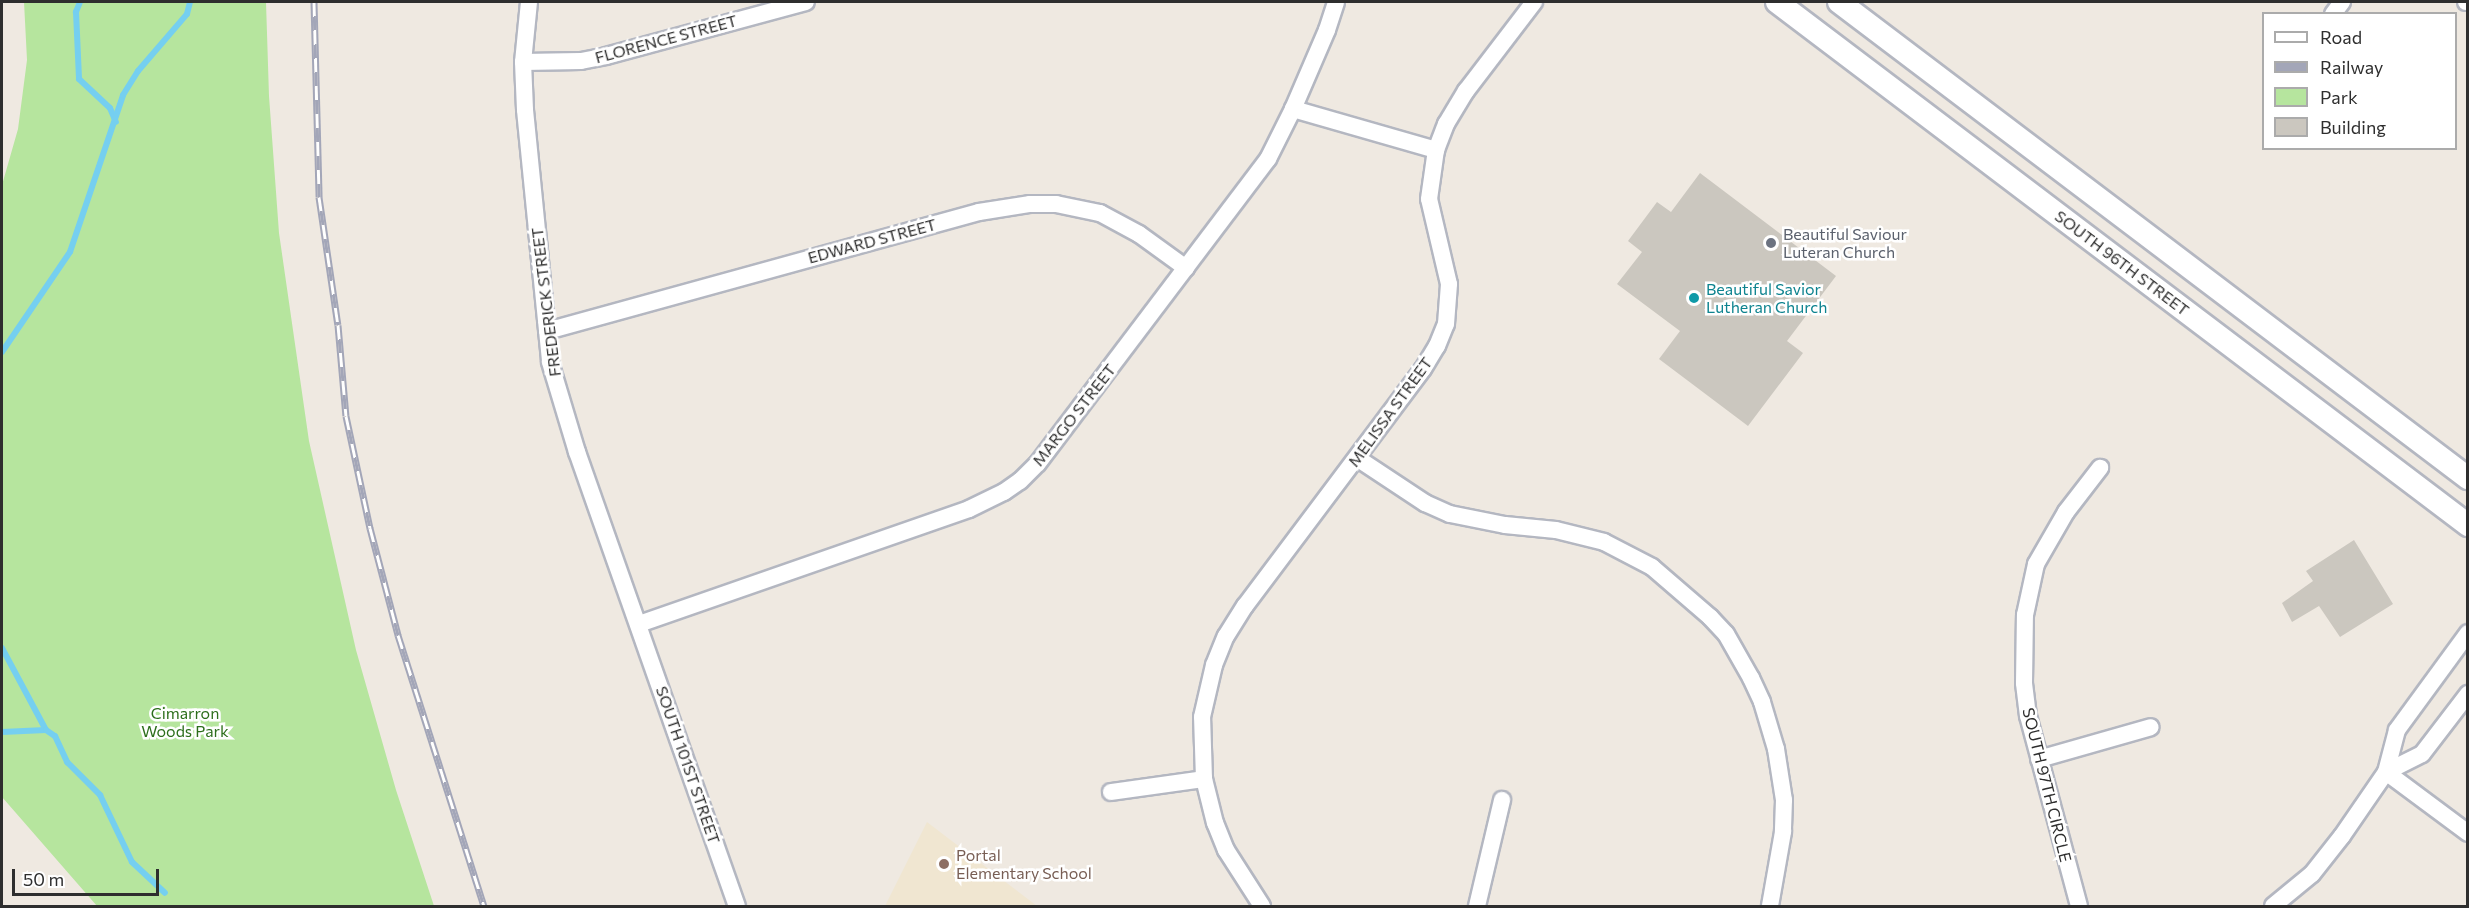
<!DOCTYPE html>
<html>
<head>
<meta charset="utf-8">
<style>
  body { margin:0 }
  #map { position:relative; width:2469px; height:908px; overflow:hidden; background:#efe9e1; font-family:Commissioner,sans-serif }
  div>[style] { position:absolute }
  .education>* { inset:0; background:#f0e6d1 }
  .green>* { inset:0; background:#b6e59e }
  .stream>* { height:6px; margin:-3px; padding:0 3px; transform-origin:3px; border-radius:3px; background:#75cff0 }
  .building>* { inset:0; background:#cbc7bf }
  .roads { filter:drop-shadow(2px 0 #b4b7c1) drop-shadow(-2px 0 #b4b7c1) drop-shadow(0 2px #b4b7c1) drop-shadow(0 -2px #b4b7c1) }
  .minor>* { height:16px; margin:-8px; padding:0 8px; transform-origin:8px; border-radius:8px; background:#fff }
  .secondary>* { height:22px; margin:-11px; padding:0 11px; transform-origin:11px; border-radius:11px; background:#fff }
  .rail>* { height:7px; margin-top:-3.5px; transform-origin:0; background:repeating-linear-gradient(90deg,#fff 0 14px,#a3a6b8 0 28px); box-sizing:border-box; border-block:2px solid #a3a6b8 }
  .dots>* { width:16px; height:16px; translate:-50% -50%; box-sizing:border-box; border:3px solid #fff; border-radius:50% }
  span { translate:-50% -50%; white-space:nowrap; text-align:center; line-height:1.15; -webkit-text-stroke:5px #fff; paint-order:stroke }
  .street-label { font-size:16px; color:#2e2e2e }
  .worship-label { font-size:16px; color:#5b616d }
  .left { translate:0 -50%; text-align:left }
  .culture-label { font-size:16px; color:#0d838f }
  .park-label { font-size:16px; color:#2c6e1b }
  .education-label { font-size:16px; color:#785e54 }
  .frame { position:absolute; inset:0; border:3px solid #2e2e2e; pointer-events:none }
  .legend { position:absolute; left:2262px; top:12px; width:195px; height:138px; box-sizing:border-box; background:#fff; border:2px solid #ababab; margin:0; padding:8px 10px; list-style:none; font-size:18px; color:#2e2e2e }
  .legend li { display:flex; align-items:center; gap:12px; height:30px }
  .legend b { width:30px; border:2px solid #ababab }
  .scale { position:absolute; left:12px; top:869px; width:147px; height:27px; box-sizing:border-box; border:3px solid #2e2e2e; border-top:0; padding-left:8px; font-size:18px; line-height:21px; white-space:nowrap; color:#2e2e2e; -webkit-text-stroke:4px #fff; paint-order:stroke }
</style>
</head>
<body>
<div id="map">
  <div class="education">
    <i style="clip-path:polygon(927px 822px,1037px 906px,885px 906px)"></i>
  </div>
  <div class="green">
    <i style="clip-path:polygon(24px 2px,266px 2px,269px 96px,279px 233px,309px 441px,356px 650px,396px 790px,434px 906px,97px 906px,2px 797px,2px 185px,18px 129px,27px 60px)"></i>
  </div>
  <div class="stream">
    <i style="left:80px;top:2px;width:11px;rotate:112deg"></i>
    <i style="left:76px;top:12px;width:67px;rotate:87.4deg"></i>
    <i style="left:79px;top:79px;width:42px;rotate:43.1deg"></i>
    <i style="left:110px;top:108px;width:15px;rotate:67deg"></i>
    <i style="left:2px;top:352px;width:121px;rotate:-55.8deg"></i>
    <i style="left:70px;top:252px;width:166px;rotate:-71.3deg"></i>
    <i style="left:123px;top:95px;width:28px;rotate:-58deg"></i>
    <i style="left:138px;top:71px;width:75px;rotate:-49.3deg"></i>
    <i style="left:187px;top:14px;width:12px;rotate:-76deg"></i>
    <i style="left:2px;top:648px;width:93px;rotate:61.8deg"></i>
    <i style="left:2px;top:732px;width:44px;rotate:-2.6deg"></i>
    <i style="left:46px;top:730px;width:11px;rotate:34deg"></i>
    <i style="left:55px;top:736px;width:29px;rotate:65deg"></i>
    <i style="left:67px;top:762px;width:47px;rotate:45deg"></i>
    <i style="left:100px;top:795px;width:74px;rotate:64.5deg"></i>
    <i style="left:132px;top:862px;width:45px;rotate:43.2deg"></i>
  </div>
  <div class="building">
    <i style="clip-path:polygon(1700px 173px,1836px 276px,1787px 341px,1803px 353px,1748px 426px,1659px 359px,1680px 331px,1617px 284px,1642px 252px,1628px 241px,1657px 202px,1671px 212px)"></i>
    <i style="clip-path:polygon(2354px 540px,2393px 604px,2340px 637px,2319px 606px,2292px 622px,2282px 603px,2313px 581px,2306px 571px)"></i>
  </div>
  <div class="roads">
    <div class="minor">
      <i style="left:529px;top:2px;width:60px;rotate:95.7deg"></i>
      <i style="left:523px;top:62px;width:48px;rotate:87.6deg"></i>
      <i style="left:525px;top:110px;width:253px;rotate:84.3deg"></i>
      <i style="left:550px;top:362px;width:94px;rotate:73.3deg"></i>
      <i style="left:577px;top:452px;width:481px;rotate:70.6deg"></i>
      <i style="left:2466px;top:2px;width:2px"></i>
      <i style="left:2333px;top:14px;width:15px;rotate:-53deg"></i>
      <i style="left:523px;top:62px;width:58px;rotate:-1deg"></i>
      <i style="left:581px;top:61px;width:25px;rotate:-11deg"></i>
      <i style="left:606px;top:56px;width:207px;rotate:-15.1deg"></i>
      <i style="left:1293px;top:109px;width:149px;rotate:16deg"></i>
      <i style="left:547px;top:331px;width:448px;rotate:-15.4deg"></i>
      <i style="left:979px;top:212px;width:52px;rotate:-8.9deg"></i>
      <i style="left:1030px;top:204px;width:26px"></i>
      <i style="left:1056px;top:204px;width:45px;rotate:11.6deg"></i>
      <i style="left:1100px;top:213px;width:44px;rotate:28.3deg"></i>
      <i style="left:1139px;top:234px;width:58px;rotate:35.9deg"></i>
      <i style="left:1357px;top:458px;width:82px;rotate:33.5deg"></i>
      <i style="left:1425px;top:503px;width:27px;rotate:24deg"></i>
      <i style="left:1450px;top:514px;width:56px;rotate:11.3deg"></i>
      <i style="left:1505px;top:525px;width:51px;rotate:5.6deg"></i>
      <i style="left:1556px;top:530px;width:49px;rotate:14deg"></i>
      <i style="left:1604px;top:542px;width:54px;rotate:27.5deg"></i>
      <i style="left:1652px;top:567px;width:77px;rotate:40.8deg"></i>
      <i style="left:1710px;top:617px;width:23px;rotate:47deg"></i>
      <i style="left:1726px;top:634px;width:51px;rotate:60.4deg"></i>
      <i style="left:1751px;top:678px;width:26px;rotate:65deg"></i>
      <i style="left:1762px;top:702px;width:49px;rotate:73.4deg"></i>
      <i style="left:1776px;top:749px;width:52px;rotate:81.1deg"></i>
      <i style="left:1784px;top:800px;width:32px;rotate:92deg"></i>
      <i style="left:1783px;top:832px;width:75px;rotate:100deg"></i>
      <i style="left:639px;top:624px;width:349px;rotate:-19.2deg"></i>
      <i style="left:969px;top:509px;width:39px;rotate:-26deg"></i>
      <i style="left:1004px;top:492px;width:19px;rotate:-35deg"></i>
      <i style="left:1020px;top:481px;width:25px;rotate:-45deg"></i>
      <i style="left:1038px;top:463px;width:381px;rotate:-52.9deg"></i>
      <i style="left:1268px;top:159px;width:56px;rotate:-63.4deg"></i>
      <i style="left:1293px;top:109px;width:86px;rotate:-66.7deg"></i>
      <i style="left:1327px;top:30px;width:29px;rotate:-72deg"></i>
      <i style="left:2039px;top:759px;width:116px;rotate:-15.9deg"></i>
      <i style="left:2386px;top:772px;width:40px;rotate:-26.6deg"></i>
      <i style="left:2422px;top:754px;width:76px;rotate:-52.5deg"></i>
      <i style="left:2386px;top:772px;width:102px;rotate:36.6deg"></i>
      <i style="left:1111px;top:792px;width:94px;rotate:-8deg"></i>
      <i style="left:1262px;top:906px;width:67px;rotate:-122.7deg"></i>
      <i style="left:1226px;top:850px;width:29px;rotate:-112deg"></i>
      <i style="left:1215px;top:823px;width:45px;rotate:-104deg"></i>
      <i style="left:1204px;top:779px;width:62px;rotate:-91.8deg"></i>
      <i style="left:1202px;top:717px;width:53px;rotate:-77deg"></i>
      <i style="left:1214px;top:665px;width:31px;rotate:-68deg"></i>
      <i style="left:1226px;top:636px;width:36px;rotate:-58deg"></i>
      <i style="left:1245px;top:606px;width:296px;rotate:-53.1deg"></i>
      <i style="left:1423px;top:369px;width:27px;rotate:-59deg"></i>
      <i style="left:1437px;top:346px;width:24px;rotate:-68deg"></i>
      <i style="left:1446px;top:324px;width:40px;rotate:-85.7deg"></i>
      <i style="left:1449px;top:284px;width:87px;rotate:-103.2deg"></i>
      <i style="left:1429px;top:199px;width:49px;rotate:-81.9deg"></i>
      <i style="left:1436px;top:150px;width:28px;rotate:-69deg"></i>
      <i style="left:1446px;top:124px;width:39px;rotate:-59deg"></i>
      <i style="left:1466px;top:91px;width:112px;rotate:-52.6deg"></i>
      <i style="left:1477px;top:906px;width:109px;rotate:-76.7deg"></i>
      <i style="left:2079px;top:906px;width:197px;rotate:-105deg"></i>
      <i style="left:2028px;top:716px;width:33px;rotate:-97deg"></i>
      <i style="left:2024px;top:683px;width:68px;rotate:-89.2deg"></i>
      <i style="left:2025px;top:615px;width:52px;rotate:-77.8deg"></i>
      <i style="left:2036px;top:564px;width:60px;rotate:-60deg"></i>
      <i style="left:2066px;top:512px;width:56px;rotate:-52.3deg"></i>
      <i style="left:2273px;top:906px;width:50px;rotate:-39.4deg"></i>
      <i style="left:2312px;top:874px;width:48px;rotate:-51.7deg"></i>
      <i style="left:2342px;top:836px;width:78px;rotate:-55.5deg"></i>
      <i style="left:2386px;top:772px;width:43px;rotate:-75.3deg"></i>
      <i style="left:2397px;top:730px;width:120px;rotate:-53.8deg"></i>
    </div>
    <div class="secondary">
      <i style="left:1777px;top:2px;width:867px;rotate:37.12deg"></i>
      <i style="left:1839px;top:2px;width:789px;rotate:37.12deg"></i>
    </div>
  </div>
  <div class="rail">
    <i style="left:314px;top:2px;width:195px;rotate:88.5deg"></i>
    <i style="left:319px;top:197px;width:129px;rotate:81.6deg"></i>
    <i style="left:338px;top:325px;width:91px;rotate:85deg"></i>
    <i style="left:346px;top:416px;width:115px;rotate:77.9deg"></i>
    <i style="left:370px;top:528px;width:111px;rotate:75.3deg"></i>
    <i style="left:398px;top:635px;width:284px;rotate:72.4deg"></i>
  </div>
  <div class="dots">
    <i style="left:1771px;top:243px;background:#6b7280"></i>
    <i style="left:1694px;top:298px;background:#0f9aa8"></i>
    <i style="left:944px;top:864px;background:#8d6e63"></i>
  </div>
  <div class="street-label">
    <span style="left:666px;top:39px;rotate:-15deg">FLORENCE STREET</span>
    <span style="left:872px;top:241px;rotate:-15deg">EDWARD STREET</span>
    <span style="left:2122px;top:263px;rotate:37deg">SOUTH 96TH STREET</span>
    <span style="left:546px;top:302px;rotate:-97deg">FREDERICK STREET</span>
    <span style="left:1390px;top:412px;rotate:-54deg">MELISSA STREET</span>
    <span style="left:1074px;top:415px;rotate:-52deg">MARGO STREET</span>
    <span style="left:688px;top:765px;rotate:71deg">SOUTH 101ST STREET</span>
    <span style="left:2047px;top:785px;rotate:76deg">SOUTH 97TH CIRCLE</span>
  </div>
  <div class="worship-label">
    <span class="left" style="left:1783px;top:243px">Beautiful Saviour<br>Luteran Church</span>
  </div>
  <div class="culture-label">
    <span class="left" style="left:1706px;top:298px">Beautiful Savior<br>Lutheran Church</span>
  </div>
  <div class="park-label">
    <span style="left:185px;top:722px">Cimarron<br>Woods Park</span>
  </div>
  <div class="education-label">
    <span class="left" style="left:956px;top:864px">Portal<br>Elementary School</span>
  </div>
  <div class="frame"></div>
  <ul class="legend">
  <li><b style="height:8px;background:#fff"></b>Road</li>
  <li><b style="height:8px;background:#a3a6b8"></b>Railway</li>
  <li><b style="height:16px;background:#b6e59e"></b>Park</li>
  <li><b style="height:16px;background:#cbc7bf"></b>Building</li>
  </ul>
  <div class="scale">50 m</div>
</div>
</body>
</html>
